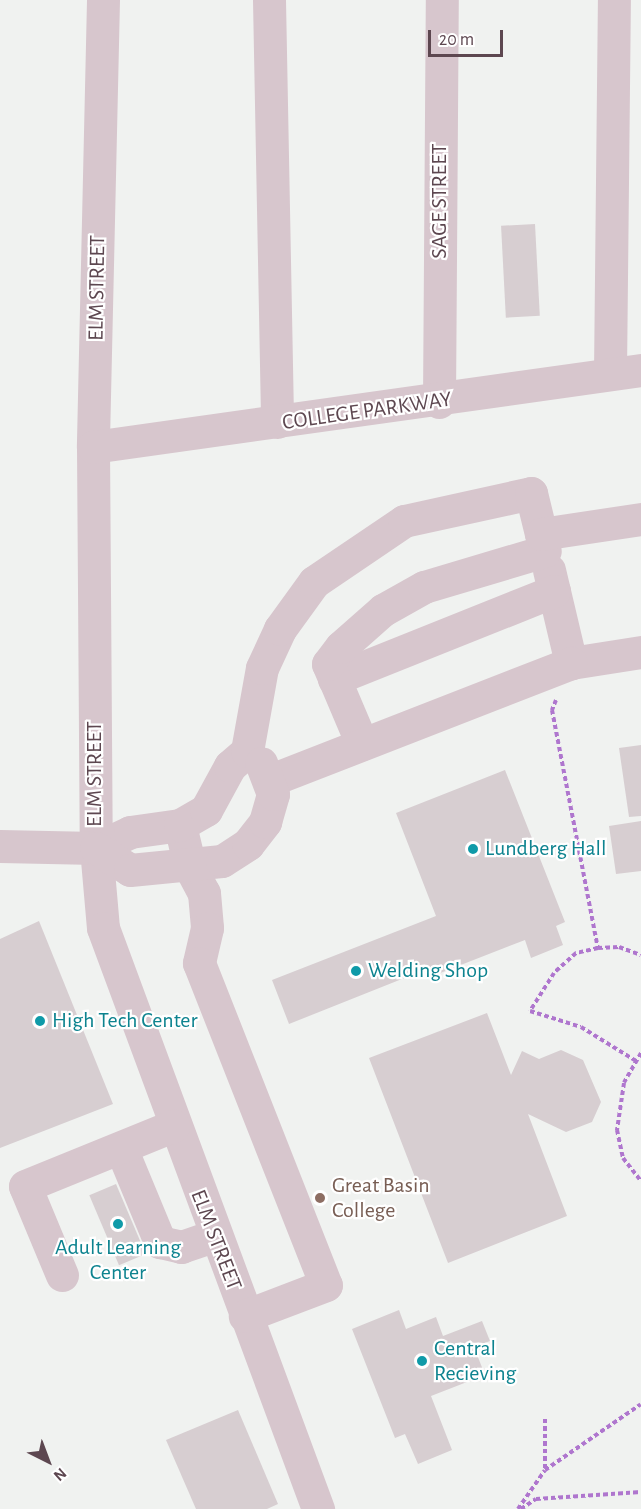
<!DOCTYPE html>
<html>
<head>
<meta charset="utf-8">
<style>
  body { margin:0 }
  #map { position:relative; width:641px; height:1509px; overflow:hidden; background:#f0f2f0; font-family:"Alegreya Sans",sans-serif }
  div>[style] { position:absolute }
  .building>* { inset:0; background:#d7ced1; transform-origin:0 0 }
  .path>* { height:4px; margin-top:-2px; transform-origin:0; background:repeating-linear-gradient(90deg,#af76ce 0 4.5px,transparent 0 7.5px) }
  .minor>* { height:33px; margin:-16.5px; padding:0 16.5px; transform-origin:16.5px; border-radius:16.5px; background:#d7c6cd }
  .dots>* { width:16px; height:16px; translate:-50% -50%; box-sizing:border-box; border:3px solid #fff; border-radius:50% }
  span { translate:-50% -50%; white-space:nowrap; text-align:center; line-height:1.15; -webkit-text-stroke:4.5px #fff; paint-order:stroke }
  .street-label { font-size:22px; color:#5d4750 }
  .culture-label { font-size:22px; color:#0d838f }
  .left { translate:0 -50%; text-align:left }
  .education-label { font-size:22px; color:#785e54 }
  .north { position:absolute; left:18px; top:1431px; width:60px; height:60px; -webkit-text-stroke:4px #fff; paint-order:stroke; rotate:138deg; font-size:16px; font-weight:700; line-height:24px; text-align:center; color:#5d4750 }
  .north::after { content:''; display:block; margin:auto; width:21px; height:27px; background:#5d4750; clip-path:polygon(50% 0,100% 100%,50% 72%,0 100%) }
  .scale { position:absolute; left:428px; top:30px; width:75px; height:27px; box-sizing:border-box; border:3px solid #5d4750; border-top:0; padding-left:8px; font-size:18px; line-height:21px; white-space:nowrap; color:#5d4750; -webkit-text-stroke:4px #fff; paint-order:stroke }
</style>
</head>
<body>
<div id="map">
  <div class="building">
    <i style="left:535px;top:224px;width:92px;height:34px;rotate:87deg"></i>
    <i style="clip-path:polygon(641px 745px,641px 816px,629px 817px,619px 748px)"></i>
    <i style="clip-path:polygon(505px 770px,565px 922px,556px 926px,563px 945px,531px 958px,525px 940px,430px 977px,427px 969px,289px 1024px,272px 980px,436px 916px,396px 813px)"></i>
    <i style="clip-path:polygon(641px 821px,641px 871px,616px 874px,609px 826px)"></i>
    <i style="clip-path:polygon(39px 921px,113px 1104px,0 1148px,0 939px)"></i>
    <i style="clip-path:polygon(487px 1013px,511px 1075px,522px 1051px,539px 1059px,561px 1050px,583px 1060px,601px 1102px,592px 1122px,566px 1132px,528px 1114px,567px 1216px,448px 1263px,369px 1058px)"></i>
    <i style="left:116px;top:1184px;width:76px;height:29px;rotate:67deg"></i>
    <i style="clip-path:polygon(399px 1310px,406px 1329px,436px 1317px,443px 1336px,482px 1321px,490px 1341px,474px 1347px,485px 1375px,431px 1396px,452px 1450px,418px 1464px,405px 1434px,395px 1438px,352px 1329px)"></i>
    <i style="clip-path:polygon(238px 1410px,278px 1504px,267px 1509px,196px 1509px,166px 1440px)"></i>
  </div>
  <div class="path">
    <i style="left:556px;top:700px;width:11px;rotate:112deg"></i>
    <i style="left:552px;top:710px;width:242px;rotate:79.1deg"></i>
    <i style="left:598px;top:948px;width:21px;rotate:-3deg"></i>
    <i style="left:619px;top:947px;width:23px;rotate:20deg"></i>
    <i style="left:598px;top:948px;width:23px;rotate:167deg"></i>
    <i style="left:576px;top:953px;width:30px;rotate:138deg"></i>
    <i style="left:554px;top:973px;width:45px;rotate:122.3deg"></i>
    <i style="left:530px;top:1011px;width:53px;rotate:17.4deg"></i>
    <i style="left:581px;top:1027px;width:65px;rotate:31.7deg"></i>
    <i style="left:641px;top:1053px;width:34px;rotate:120deg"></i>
    <i style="left:624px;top:1083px;width:48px;rotate:98.5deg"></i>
    <i style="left:617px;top:1130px;width:29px;rotate:78deg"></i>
    <i style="left:623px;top:1158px;width:29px;rotate:52deg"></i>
    <i style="left:545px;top:1419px;width:50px;rotate:90deg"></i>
    <i style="left:518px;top:1509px;width:47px;rotate:-55.3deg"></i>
    <i style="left:545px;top:1470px;width:116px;rotate:-34.5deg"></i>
    <i style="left:521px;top:1509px;width:18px;rotate:-34deg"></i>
    <i style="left:536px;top:1499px;width:105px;rotate:-3.8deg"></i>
  </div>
  <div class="minor">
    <i style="left:103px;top:0;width:447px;rotate:91.3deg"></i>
    <i style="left:93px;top:447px;width:401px;rotate:89.6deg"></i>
    <i style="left:96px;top:848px;width:80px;rotate:85deg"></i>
    <i style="left:103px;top:928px;width:620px;rotate:69.69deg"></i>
    <i style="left:269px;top:0;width:422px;rotate:88.9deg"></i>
    <i style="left:610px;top:373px;width:373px;rotate:-89.4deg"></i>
    <i style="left:439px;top:402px;width:402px;rotate:-89.6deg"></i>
    <i style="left:93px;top:447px;width:553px;rotate:-8deg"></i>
    <i style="left:549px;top:570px;width:96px;rotate:76.7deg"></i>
    <i style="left:571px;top:663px;width:71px;rotate:-8.9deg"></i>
    <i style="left:334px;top:679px;width:237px;rotate:-21.8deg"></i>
    <i style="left:362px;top:744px;width:87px;rotate:-113deg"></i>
    <i style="left:328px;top:664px;width:21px;rotate:-53deg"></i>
    <i style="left:341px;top:647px;width:56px;rotate:-41.4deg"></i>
    <i style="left:383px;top:610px;width:47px;rotate:-29.3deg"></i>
    <i style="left:424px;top:587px;width:126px;rotate:-16.6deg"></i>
    <i style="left:271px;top:780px;width:322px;rotate:-21.3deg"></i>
    <i style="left:180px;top:825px;width:43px;rotate:76.6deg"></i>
    <i style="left:190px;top:867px;width:30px;rotate:62deg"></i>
    <i style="left:204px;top:893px;width:35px;rotate:85deg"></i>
    <i style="left:207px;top:928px;width:36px;rotate:103deg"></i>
    <i style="left:199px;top:963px;width:346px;rotate:68.5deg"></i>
    <i style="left:326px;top:1285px;width:87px;rotate:159.1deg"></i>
    <i style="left:0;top:846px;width:96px;rotate:1.2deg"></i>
    <i style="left:96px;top:848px;width:38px;rotate:-25deg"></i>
    <i style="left:130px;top:832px;width:50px;rotate:-8deg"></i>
    <i style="left:180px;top:825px;width:30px;rotate:-30deg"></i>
    <i style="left:206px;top:810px;width:50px;rotate:-61.4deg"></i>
    <i style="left:230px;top:766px;width:23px;rotate:-41deg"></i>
    <i style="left:247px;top:751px;width:84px;rotate:-79.8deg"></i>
    <i style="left:262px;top:668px;width:43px;rotate:-65.2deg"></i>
    <i style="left:280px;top:629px;width:58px;rotate:-54.1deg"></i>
    <i style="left:314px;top:582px;width:109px;rotate:-34.1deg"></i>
    <i style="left:404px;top:521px;width:130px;rotate:-12.4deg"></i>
    <i style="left:531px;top:493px;width:42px;rotate:76.3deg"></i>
    <i style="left:541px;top:534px;width:101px;rotate:-8.5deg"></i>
    <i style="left:96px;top:848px;width:40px;rotate:32.9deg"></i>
    <i style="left:130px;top:870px;width:92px;rotate:-5.6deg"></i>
    <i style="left:222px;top:861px;width:31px;rotate:-33deg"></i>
    <i style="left:248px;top:844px;width:28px;rotate:-52deg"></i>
    <i style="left:265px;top:822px;width:29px;rotate:-74deg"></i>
    <i style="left:273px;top:794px;width:33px;rotate:-111deg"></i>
    <i style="left:121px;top:1148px;width:102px;rotate:67.5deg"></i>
    <i style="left:160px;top:1242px;width:22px;rotate:13deg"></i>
    <i style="left:181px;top:1247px;width:36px;rotate:-19deg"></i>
    <i style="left:62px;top:1275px;width:96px;rotate:-112.6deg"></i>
    <i style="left:25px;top:1186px;width:160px;rotate:-22.1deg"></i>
  </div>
  <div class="dots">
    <i style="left:473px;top:849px;background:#0f9aa8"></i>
    <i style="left:356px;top:971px;background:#0f9aa8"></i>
    <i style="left:40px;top:1021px;background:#0f9aa8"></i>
    <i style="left:320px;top:1198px;background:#8d6e63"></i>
    <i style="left:118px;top:1224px;background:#0f9aa8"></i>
    <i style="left:422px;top:1361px;background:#0f9aa8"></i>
  </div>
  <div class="street-label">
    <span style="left:440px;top:201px;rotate:-90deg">SAGE STREET</span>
    <span style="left:97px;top:288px;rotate:-89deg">ELM STREET</span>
    <span style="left:367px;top:411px;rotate:-8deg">COLLEGE PARKWAY</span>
    <span style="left:95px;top:774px;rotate:-90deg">ELM STREET</span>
    <span style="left:216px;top:1240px;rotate:69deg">ELM STREET</span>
  </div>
  <div class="culture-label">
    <span class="left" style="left:485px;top:849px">Lundberg Hall</span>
    <span class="left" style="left:368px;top:971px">Welding Shop</span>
    <span class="left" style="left:52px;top:1021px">High Tech Center</span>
    <span style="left:118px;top:1260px">Adult Learning<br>Center</span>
    <span class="left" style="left:434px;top:1361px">Central<br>Recieving</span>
  </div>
  <div class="education-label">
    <span class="left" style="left:332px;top:1198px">Great Basin<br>College</span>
  </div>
  <div class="north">N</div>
  <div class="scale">20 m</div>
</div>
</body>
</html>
